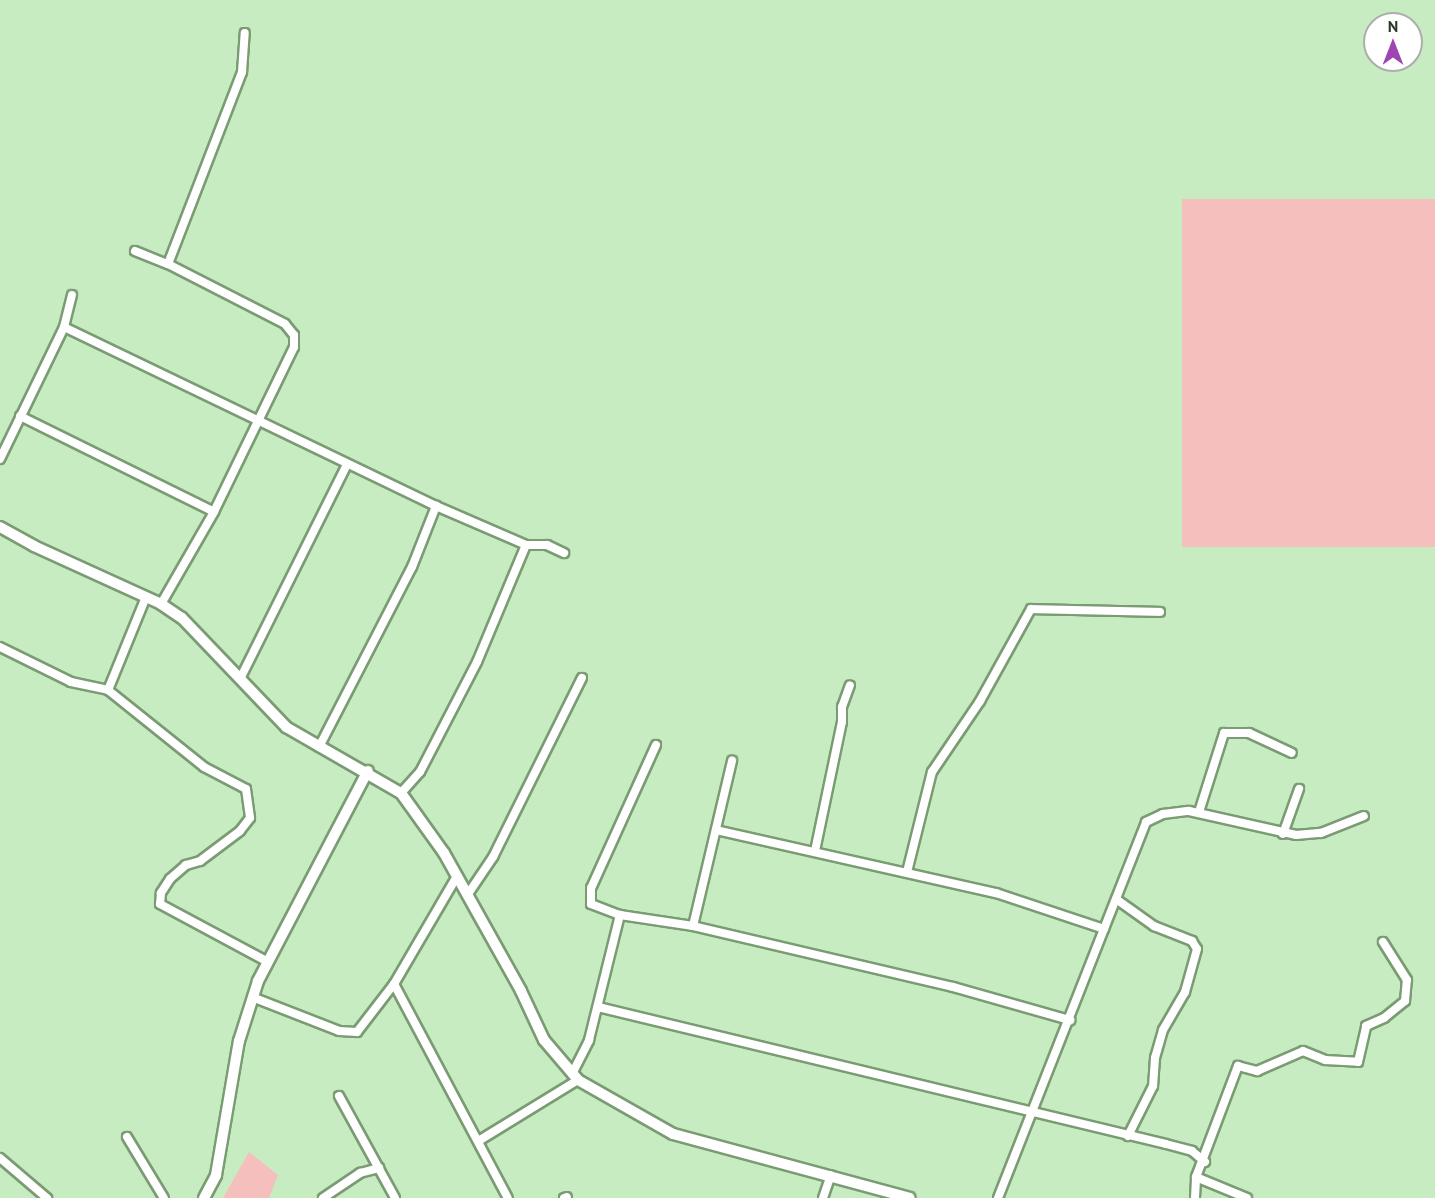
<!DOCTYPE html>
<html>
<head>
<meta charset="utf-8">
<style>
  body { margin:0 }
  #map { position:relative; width:1435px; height:1198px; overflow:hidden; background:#c8ecc1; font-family:"PT Sans",sans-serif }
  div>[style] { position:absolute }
  .green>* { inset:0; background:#f5bfbd; transform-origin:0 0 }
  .roads { filter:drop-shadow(2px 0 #7a9b73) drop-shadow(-2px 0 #7a9b73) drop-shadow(0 2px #7a9b73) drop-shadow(0 -2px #7a9b73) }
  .street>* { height:8px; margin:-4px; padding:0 4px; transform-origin:4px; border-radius:4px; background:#fff }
  .secondary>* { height:10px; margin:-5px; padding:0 5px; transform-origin:5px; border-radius:5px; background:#fff }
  span { translate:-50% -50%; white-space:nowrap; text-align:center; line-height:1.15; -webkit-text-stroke:6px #fff; paint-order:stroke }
  .north { position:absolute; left:1363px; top:12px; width:60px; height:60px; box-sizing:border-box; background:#fff; border:2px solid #aaafa9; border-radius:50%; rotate:0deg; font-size:16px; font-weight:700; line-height:24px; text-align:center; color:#2a3828 }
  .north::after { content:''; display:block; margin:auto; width:21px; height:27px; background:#9e45b1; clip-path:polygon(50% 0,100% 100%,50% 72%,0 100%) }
</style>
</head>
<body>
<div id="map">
  <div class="green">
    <i style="left:1182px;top:199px;width:253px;height:348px"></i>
    <i style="clip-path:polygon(249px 1152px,278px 1175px,269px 1198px,223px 1198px)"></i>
  </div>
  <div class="roads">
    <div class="street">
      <i style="left:135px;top:251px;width:35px;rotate:22deg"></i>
      <i style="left:168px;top:264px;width:131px;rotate:27.1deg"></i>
      <i style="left:285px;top:324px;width:14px;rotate:51deg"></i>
      <i style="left:294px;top:335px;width:12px;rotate:90deg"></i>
      <i style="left:294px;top:347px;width:183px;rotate:115.9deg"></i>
      <i style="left:168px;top:264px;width:206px;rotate:-68.9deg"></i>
      <i style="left:242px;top:72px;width:39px;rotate:-86deg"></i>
      <i style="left:64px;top:327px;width:413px;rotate:25.7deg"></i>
      <i style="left:436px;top:506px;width:98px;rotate:23.4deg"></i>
      <i style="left:526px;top:545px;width:21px"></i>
      <i style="left:547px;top:545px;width:19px;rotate:25deg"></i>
      <i style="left:20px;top:416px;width:216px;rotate:26.3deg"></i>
      <i style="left:214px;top:512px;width:106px;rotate:119.9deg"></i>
      <i style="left:0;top:459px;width:147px;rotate:-64.1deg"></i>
      <i style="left:64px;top:327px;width:33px;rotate:-76deg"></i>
      <i style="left:0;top:647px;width:79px;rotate:26.2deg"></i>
      <i style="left:71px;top:682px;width:38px;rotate:12deg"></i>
      <i style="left:108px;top:690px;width:123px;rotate:38.7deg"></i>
      <i style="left:204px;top:767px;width:47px;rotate:27.6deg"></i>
      <i style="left:246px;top:789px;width:29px;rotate:82deg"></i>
      <i style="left:250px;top:818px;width:16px;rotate:128deg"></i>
      <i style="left:240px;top:831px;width:50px;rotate:143.1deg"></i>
      <i style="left:200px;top:861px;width:15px;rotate:164deg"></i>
      <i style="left:186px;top:865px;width:21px;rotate:139deg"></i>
      <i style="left:170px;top:879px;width:17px;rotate:123deg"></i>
      <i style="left:161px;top:893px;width:11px;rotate:95deg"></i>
      <i style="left:160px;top:904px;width:123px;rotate:28.2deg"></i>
      <i style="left:240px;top:679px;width:240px;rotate:-63.5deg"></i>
      <i style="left:108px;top:690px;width:100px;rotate:-67.8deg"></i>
      <i style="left:656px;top:745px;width:157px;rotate:114.4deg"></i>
      <i style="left:591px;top:888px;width:16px;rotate:90deg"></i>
      <i style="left:591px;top:904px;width:31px;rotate:21deg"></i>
      <i style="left:620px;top:915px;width:74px;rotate:8.6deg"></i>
      <i style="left:693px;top:926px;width:267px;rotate:13.2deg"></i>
      <i style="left:953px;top:987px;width:122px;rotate:15.8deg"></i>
      <i style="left:319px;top:747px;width:203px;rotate:-62.7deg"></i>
      <i style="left:412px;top:567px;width:66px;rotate:-68.5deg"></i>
      <i style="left:401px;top:793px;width:28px;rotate:-48deg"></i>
      <i style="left:420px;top:772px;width:124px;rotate:-62.6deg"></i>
      <i style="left:477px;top:662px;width:127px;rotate:-67.3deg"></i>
      <i style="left:1199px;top:812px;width:83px;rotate:-72.4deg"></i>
      <i style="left:1224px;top:733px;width:25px"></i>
      <i style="left:1249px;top:733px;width:47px;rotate:24.9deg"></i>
      <i style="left:716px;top:830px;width:287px;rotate:12.7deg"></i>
      <i style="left:996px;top:893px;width:114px;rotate:18.4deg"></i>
      <i style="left:1283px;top:834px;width:48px;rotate:-70.4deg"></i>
      <i style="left:815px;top:851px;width:132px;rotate:-78.2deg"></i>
      <i style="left:842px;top:722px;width:15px;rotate:-90deg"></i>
      <i style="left:842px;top:707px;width:23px;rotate:-70deg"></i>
      <i style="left:907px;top:872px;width:103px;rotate:-76deg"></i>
      <i style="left:932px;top:772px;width:86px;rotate:-55.9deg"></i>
      <i style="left:980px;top:701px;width:105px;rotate:-61deg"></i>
      <i style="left:1031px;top:609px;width:129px;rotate:1.3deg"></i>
      <i style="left:468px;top:894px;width:45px;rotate:-56deg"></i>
      <i style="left:493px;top:857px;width:200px;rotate:-63.6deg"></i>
      <i style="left:1116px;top:899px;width:47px;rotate:35.4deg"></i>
      <i style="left:1154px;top:926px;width:41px;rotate:21.5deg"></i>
      <i style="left:1192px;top:941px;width:9px;rotate:58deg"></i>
      <i style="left:1197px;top:949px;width:45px;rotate:105.6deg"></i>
      <i style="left:1185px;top:992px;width:44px;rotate:120.1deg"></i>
      <i style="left:1163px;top:1030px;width:29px;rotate:106deg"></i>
      <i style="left:1155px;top:1058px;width:28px;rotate:94deg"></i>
      <i style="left:1153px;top:1086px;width:56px;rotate:116.6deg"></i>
      <i style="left:693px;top:926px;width:170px;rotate:-76.7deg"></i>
      <i style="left:394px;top:984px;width:242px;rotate:62deg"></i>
      <i style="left:252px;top:997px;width:93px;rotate:21.3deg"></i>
      <i style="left:339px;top:1031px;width:18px;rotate:3deg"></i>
      <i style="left:357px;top:1032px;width:61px;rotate:-52.4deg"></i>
      <i style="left:394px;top:984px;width:125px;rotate:-59.7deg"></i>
      <i style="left:598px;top:1007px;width:584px;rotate:13.56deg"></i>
      <i style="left:1166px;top:1144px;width:27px;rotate:15deg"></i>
      <i style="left:1192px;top:1151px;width:17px;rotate:40deg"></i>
      <i style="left:572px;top:1074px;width:38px;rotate:-63deg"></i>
      <i style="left:589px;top:1040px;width:129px;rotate:-76.1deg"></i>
      <i style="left:339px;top:1096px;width:116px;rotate:61.2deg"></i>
      <i style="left:127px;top:1137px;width:71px;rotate:58.8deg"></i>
      <i style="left:480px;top:1140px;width:115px;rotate:-31.5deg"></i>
      <i style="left:0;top:1158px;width:62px;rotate:40.4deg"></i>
      <i style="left:1196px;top:1177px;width:55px;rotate:22.4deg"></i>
      <i style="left:323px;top:1198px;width:45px;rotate:-34deg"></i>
      <i style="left:360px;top:1173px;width:20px;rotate:-15deg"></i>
      <i style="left:564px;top:1198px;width:3px;rotate:-18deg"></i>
      <i style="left:823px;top:1198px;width:24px;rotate:-71deg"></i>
      <i style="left:998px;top:1198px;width:404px;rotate:-68.5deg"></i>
      <i style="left:1146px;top:822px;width:19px;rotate:-25deg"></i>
      <i style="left:1163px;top:814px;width:26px;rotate:-7deg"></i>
      <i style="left:1189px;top:811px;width:110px;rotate:12.6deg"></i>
      <i style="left:1296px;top:835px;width:25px;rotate:-5deg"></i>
      <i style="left:1321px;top:833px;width:46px;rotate:-21.6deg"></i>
      <i style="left:1195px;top:1198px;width:21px;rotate:-87deg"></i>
      <i style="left:1196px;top:1177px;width:119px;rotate:-69.3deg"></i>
      <i style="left:1238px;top:1066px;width:20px;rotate:15deg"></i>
      <i style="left:1257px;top:1071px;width:50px;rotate:-23.5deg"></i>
      <i style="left:1303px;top:1051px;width:24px;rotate:22deg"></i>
      <i style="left:1325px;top:1060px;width:33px;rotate:3deg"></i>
      <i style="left:1358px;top:1062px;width:37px;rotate:-77deg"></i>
      <i style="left:1366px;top:1026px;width:20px;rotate:-24deg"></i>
      <i style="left:1384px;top:1018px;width:27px;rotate:-39deg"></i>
      <i style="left:1405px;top:1001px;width:21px;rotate:-85deg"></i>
      <i style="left:1407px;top:980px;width:45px;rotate:-122.3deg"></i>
    </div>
    <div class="secondary">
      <i style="left:0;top:527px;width:39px;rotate:29deg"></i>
      <i style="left:34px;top:546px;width:140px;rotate:24.5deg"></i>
      <i style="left:161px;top:604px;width:25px;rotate:34deg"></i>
      <i style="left:182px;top:618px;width:151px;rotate:46.3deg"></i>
      <i style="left:286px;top:727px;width:133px;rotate:29.9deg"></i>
      <i style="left:401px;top:793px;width:74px;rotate:54.4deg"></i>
      <i style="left:444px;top:853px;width:158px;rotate:60.8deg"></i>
      <i style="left:521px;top:991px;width:54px;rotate:64.9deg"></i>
      <i style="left:544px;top:1040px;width:52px;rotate:49.6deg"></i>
      <i style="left:578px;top:1080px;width:109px;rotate:29.6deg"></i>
      <i style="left:673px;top:1134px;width:245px;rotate:15.1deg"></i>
      <i style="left:204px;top:1198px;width:26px;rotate:-62deg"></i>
      <i style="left:216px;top:1175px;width:136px;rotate:-80.3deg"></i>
      <i style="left:239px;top:1041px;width:63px;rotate:-72.4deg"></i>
      <i style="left:258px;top:981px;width:237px;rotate:-62.4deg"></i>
    </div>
  </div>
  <div class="north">N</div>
</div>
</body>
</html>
